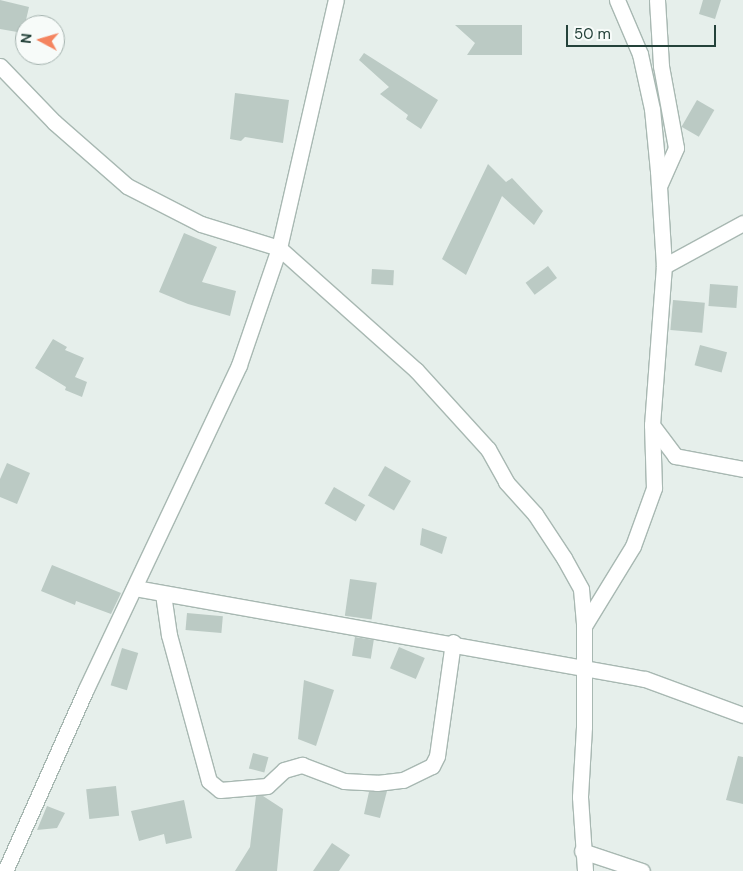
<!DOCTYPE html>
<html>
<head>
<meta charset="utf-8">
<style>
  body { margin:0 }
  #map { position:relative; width:743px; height:871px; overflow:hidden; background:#e6efeb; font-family:"DM Sans",sans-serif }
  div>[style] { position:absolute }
  .building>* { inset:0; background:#bbcac4; transform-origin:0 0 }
  .roads { filter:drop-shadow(1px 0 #a8b8b2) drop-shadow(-1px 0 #a8b8b2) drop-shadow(0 1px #a8b8b2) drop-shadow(0 -1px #a8b8b2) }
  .street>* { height:15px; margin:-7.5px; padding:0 7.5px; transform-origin:7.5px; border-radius:7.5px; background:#fff }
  span { translate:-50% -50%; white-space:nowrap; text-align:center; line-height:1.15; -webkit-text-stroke:5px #f7fbf9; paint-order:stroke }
  .north { position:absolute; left:15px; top:15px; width:50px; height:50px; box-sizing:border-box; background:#f7fbf9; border:1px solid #a3b1ad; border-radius:50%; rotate:276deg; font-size:14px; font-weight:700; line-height:20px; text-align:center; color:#24423a }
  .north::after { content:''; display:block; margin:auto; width:18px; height:22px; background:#f4845f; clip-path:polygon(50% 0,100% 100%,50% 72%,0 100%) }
  .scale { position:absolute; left:566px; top:25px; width:150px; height:22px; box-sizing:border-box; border:2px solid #24423a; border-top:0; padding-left:6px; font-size:15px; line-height:18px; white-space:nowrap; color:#24423a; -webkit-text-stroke:4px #f7fbf9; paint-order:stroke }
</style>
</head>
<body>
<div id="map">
  <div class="building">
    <i style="clip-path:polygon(0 0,29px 7px,23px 33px,0 29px)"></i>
    <i style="clip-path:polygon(703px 0,721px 0,715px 19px,699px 14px)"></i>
    <i style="clip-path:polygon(455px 25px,522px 25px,522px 55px,467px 55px,475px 43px)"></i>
    <i style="clip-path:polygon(364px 53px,438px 100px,421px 129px,406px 119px,408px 115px,380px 94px,389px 87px,359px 60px)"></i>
    <i style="clip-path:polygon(235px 93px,289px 100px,283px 143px,245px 137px,241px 141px,230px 139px)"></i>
    <i style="left:697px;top:100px;width:20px;height:31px;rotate:30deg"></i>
    <i style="clip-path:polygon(488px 164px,506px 182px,512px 178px,543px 211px,534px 225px,502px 196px,466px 275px,442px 259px)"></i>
    <i style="clip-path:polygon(184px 233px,217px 247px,202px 282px,236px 291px,230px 316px,188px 304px,159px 292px)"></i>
    <i style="left:548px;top:266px;width:15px;height:28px;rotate:53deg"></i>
    <i style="left:372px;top:269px;width:22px;height:15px;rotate:3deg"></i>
    <i style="left:710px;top:284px;width:28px;height:22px;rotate:4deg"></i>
    <i style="left:673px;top:300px;width:32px;height:30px;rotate:5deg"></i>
    <i style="clip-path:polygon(53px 339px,67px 347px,65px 350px,84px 358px,75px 377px,87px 382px,82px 397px,65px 390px,66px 387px,35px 368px)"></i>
    <i style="left:700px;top:345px;width:28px;height:21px;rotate:15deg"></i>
    <i style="clip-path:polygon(7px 463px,30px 473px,17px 504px,0 497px,0 479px)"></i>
    <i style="left:385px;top:466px;width:30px;height:34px;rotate:30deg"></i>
    <i style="left:334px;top:487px;width:36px;height:19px;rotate:30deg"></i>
    <i style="clip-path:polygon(422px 528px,447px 537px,442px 554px,420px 545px)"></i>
    <i style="clip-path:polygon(52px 565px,121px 593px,111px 614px,76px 601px,75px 605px,41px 591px)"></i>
    <i style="left:350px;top:579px;width:27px;height:37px;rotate:8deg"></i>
    <i style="left:187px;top:613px;width:36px;height:17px;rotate:5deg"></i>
    <i style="left:355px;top:637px;width:19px;height:19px;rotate:9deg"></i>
    <i style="left:399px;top:647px;width:28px;height:23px;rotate:23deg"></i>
    <i style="left:122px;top:648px;width:17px;height:39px;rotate:17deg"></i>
    <i style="clip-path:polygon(304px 680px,334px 690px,316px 746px,298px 739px)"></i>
    <i style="left:253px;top:753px;width:16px;height:16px;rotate:15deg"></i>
    <i style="clip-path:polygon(738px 756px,743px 757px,743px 804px,726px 800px)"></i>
    <i style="left:116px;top:786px;width:30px;height:30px;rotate:84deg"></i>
    <i style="clip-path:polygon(387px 791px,380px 818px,364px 814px,369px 792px)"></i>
    <i style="clip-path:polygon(256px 796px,263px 796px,283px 809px,277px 871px,235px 871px,250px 847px)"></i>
    <i style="clip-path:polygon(184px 800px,192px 838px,166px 844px,164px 834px,139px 841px,131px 811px)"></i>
    <i style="clip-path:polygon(47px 806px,65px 813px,57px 828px,37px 830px)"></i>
    <i style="clip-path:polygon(332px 843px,350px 855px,339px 871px,313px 871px)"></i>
  </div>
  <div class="roads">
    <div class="street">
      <i style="left:657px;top:0;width:66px;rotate:86.5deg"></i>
      <i style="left:661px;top:66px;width:83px;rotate:79.6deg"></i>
      <i style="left:676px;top:148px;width:39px;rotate:114deg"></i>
      <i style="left:0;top:66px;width:78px;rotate:46deg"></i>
      <i style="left:54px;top:122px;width:97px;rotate:41.2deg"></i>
      <i style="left:127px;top:186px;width:83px;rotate:27.2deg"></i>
      <i style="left:201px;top:224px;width:82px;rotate:17.1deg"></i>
      <i style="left:279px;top:248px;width:183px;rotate:41.7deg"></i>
      <i style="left:416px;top:370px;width:107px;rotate:47.7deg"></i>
      <i style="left:488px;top:449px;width:38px;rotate:61deg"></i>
      <i style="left:506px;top:482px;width:43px;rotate:47.8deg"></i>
      <i style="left:535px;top:514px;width:53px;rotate:56.6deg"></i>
      <i style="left:564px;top:558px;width:35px;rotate:61deg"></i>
      <i style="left:581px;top:589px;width:37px;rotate:85deg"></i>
      <i style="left:584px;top:626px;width:101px;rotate:90deg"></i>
      <i style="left:584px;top:727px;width:70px;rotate:93.3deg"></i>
      <i style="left:580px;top:797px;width:74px;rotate:86.1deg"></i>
      <i style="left:664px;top:266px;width:90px;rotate:-28.6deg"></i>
      <i style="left:652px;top:425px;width:39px;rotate:53deg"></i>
      <i style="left:675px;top:456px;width:69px;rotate:10.8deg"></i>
      <i style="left:135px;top:588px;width:518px;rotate:10.12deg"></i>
      <i style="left:645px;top:679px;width:104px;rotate:20.2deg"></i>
      <i style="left:163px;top:594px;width:41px;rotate:81.7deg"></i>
      <i style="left:169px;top:635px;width:151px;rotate:74.7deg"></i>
      <i style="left:209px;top:781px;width:14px;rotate:39deg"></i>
      <i style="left:220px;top:790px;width:47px;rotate:-4.9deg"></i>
      <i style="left:267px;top:786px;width:23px;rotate:-43deg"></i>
      <i style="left:284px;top:770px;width:19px;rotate:-16deg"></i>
      <i style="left:302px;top:765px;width:45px;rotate:20.9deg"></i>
      <i style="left:344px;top:781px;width:33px;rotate:3deg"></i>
      <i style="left:377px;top:783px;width:26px;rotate:-7deg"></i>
      <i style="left:403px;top:780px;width:32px;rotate:-26deg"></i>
      <i style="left:432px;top:766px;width:11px;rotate:-63deg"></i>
      <i style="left:437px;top:756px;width:115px;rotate:-82deg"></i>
      <i style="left:584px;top:626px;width:94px;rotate:-58.5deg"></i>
      <i style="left:633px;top:546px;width:62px;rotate:-70.1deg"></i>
      <i style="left:654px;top:488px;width:63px;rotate:-91.8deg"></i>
      <i style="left:652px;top:425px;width:159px;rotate:-85.7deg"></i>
      <i style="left:664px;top:266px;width:95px;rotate:-93.6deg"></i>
      <i style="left:658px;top:171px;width:62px;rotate:-95.5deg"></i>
      <i style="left:652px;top:109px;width:56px;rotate:-102.3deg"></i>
      <i style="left:640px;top:54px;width:59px;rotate:-113.1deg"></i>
      <i style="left:582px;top:851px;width:63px;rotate:18.4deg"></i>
      <i style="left:5px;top:871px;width:199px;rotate:-66deg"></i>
      <i style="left:86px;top:689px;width:358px;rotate:-64.7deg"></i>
      <i style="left:239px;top:365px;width:124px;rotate:-71.1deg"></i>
      <i style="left:279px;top:248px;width:254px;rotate:-77.1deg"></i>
    </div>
  </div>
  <div class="north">N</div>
  <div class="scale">50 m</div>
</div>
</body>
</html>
